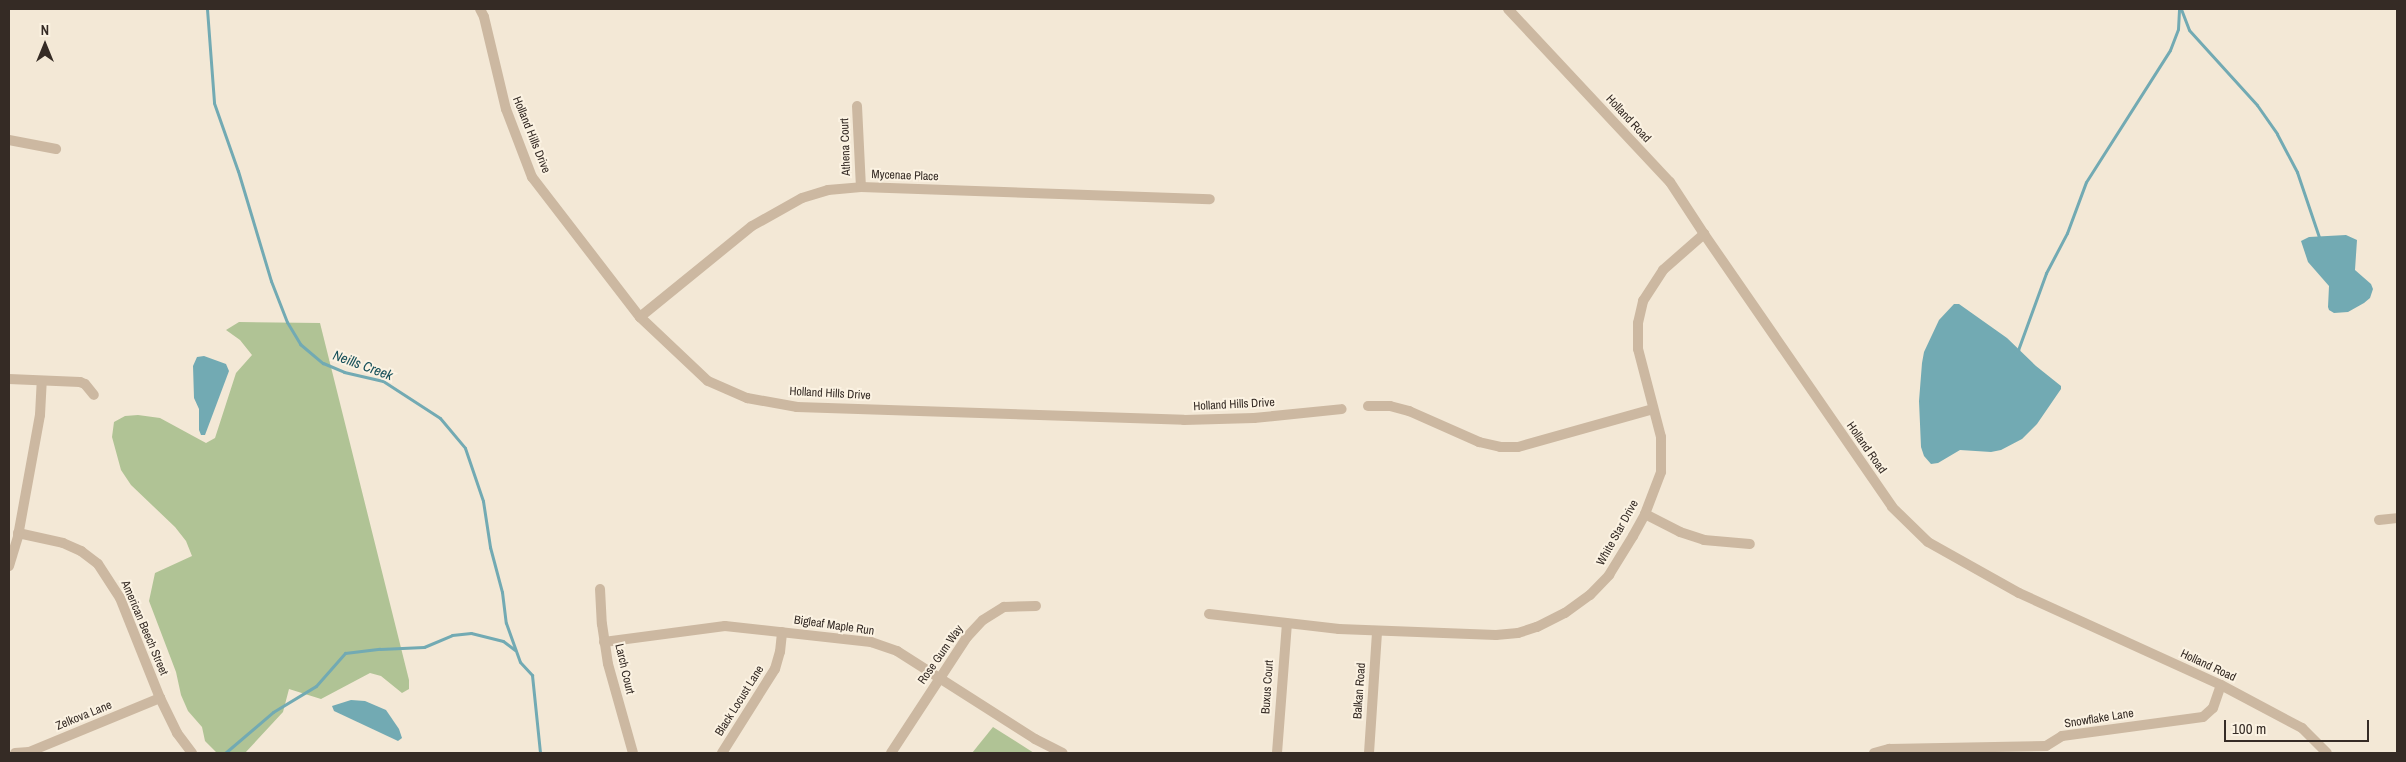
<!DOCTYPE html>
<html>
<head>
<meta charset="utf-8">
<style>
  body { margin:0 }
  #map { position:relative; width:2406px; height:762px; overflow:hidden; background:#f3e8d6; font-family:"Archivo Narrow",sans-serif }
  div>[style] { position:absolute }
  .green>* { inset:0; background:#b0c395 }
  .water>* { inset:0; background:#72aab3 }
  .stream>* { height:3px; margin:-1.5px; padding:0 1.5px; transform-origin:1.5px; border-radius:1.5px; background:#72aab3 }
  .minor>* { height:10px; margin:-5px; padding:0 5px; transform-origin:5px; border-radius:5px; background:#ccb8a1 }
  span { translate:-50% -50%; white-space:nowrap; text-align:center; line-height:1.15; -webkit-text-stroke:4px #fbf2e2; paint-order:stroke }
  .street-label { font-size:12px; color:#352b25 }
  .water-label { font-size:14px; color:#17505a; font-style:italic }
  .frame { position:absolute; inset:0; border:10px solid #352b25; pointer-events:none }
  .north { position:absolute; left:20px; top:20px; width:50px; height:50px; -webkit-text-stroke:4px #fbf2e2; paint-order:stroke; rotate:0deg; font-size:14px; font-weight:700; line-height:20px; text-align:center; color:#352b25 }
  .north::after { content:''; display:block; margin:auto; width:18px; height:22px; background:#352b25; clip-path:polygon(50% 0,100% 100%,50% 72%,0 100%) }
  .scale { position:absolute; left:2224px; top:720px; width:145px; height:22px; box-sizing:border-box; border:2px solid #352b25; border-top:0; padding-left:6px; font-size:15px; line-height:18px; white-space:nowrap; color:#352b25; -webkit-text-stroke:4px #fbf2e2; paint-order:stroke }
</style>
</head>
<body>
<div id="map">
  <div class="green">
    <i style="clip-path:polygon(239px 322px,320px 323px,409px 680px,409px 689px,402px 693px,381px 676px,370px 673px,321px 699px,289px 689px,283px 712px,245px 753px,217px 753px,205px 741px,202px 727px,188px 711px,181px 695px,176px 672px,149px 601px,155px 573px,192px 556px,186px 541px,175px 527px,131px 485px,121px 470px,112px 437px,114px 422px,125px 416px,138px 415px,160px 418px,206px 443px,215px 438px,236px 373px,252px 355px,240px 340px,226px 330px)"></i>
    <i style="clip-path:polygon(993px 727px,1034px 753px,972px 753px)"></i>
  </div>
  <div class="water">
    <i style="clip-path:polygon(2346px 235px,2357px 240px,2355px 270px,2371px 284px,2373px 289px,2370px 298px,2364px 303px,2348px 312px,2334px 313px,2329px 310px,2328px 307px,2329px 286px,2308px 262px,2301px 241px,2309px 237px)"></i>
    <i style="clip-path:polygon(1954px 304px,1959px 304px,2007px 338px,2036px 366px,2061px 386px,2061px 389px,2037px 424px,2022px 439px,2001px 450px,1991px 452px,1960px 450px,1938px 463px,1931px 464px,1924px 456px,1921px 447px,1919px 401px,1922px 363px,1924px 352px,1939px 320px)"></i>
    <i style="clip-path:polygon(204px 356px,226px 364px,229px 371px,205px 435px,201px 435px,199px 430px,199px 409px,194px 398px,193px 366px,197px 357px)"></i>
    <i style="clip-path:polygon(351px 700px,365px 701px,386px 710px,399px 729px,402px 738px,398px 741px,334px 711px,332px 706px)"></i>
  </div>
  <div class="stream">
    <i style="left:207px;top:9px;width:94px;rotate:85.7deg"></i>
    <i style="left:214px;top:103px;width:72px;rotate:70.6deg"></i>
    <i style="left:238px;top:171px;width:115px;rotate:73.3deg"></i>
    <i style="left:271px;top:281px;width:44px;rotate:68.7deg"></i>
    <i style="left:287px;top:322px;width:26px;rotate:59deg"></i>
    <i style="left:300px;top:344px;width:30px;rotate:40deg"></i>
    <i style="left:323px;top:363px;width:23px;rotate:23deg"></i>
    <i style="left:344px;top:372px;width:40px;rotate:13deg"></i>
    <i style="left:383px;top:381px;width:68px;rotate:33deg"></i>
    <i style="left:440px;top:418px;width:39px;rotate:50deg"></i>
    <i style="left:465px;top:448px;width:56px;rotate:71.2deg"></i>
    <i style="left:483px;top:501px;width:47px;rotate:81.3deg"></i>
    <i style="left:490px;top:547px;width:47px;rotate:75.1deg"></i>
    <i style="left:502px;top:592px;width:31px;rotate:83deg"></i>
    <i style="left:506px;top:623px;width:41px;rotate:70.3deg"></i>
    <i style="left:520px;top:662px;width:18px;rotate:47deg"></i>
    <i style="left:532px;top:675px;width:78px;rotate:84.1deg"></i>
    <i style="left:2181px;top:9px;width:22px;rotate:69deg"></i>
    <i style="left:2189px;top:30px;width:101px;rotate:47.8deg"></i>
    <i style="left:2257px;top:105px;width:35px;rotate:55deg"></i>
    <i style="left:2277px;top:134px;width:43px;rotate:62.2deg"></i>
    <i style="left:2297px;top:172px;width:72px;rotate:71.3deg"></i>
    <i style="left:2015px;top:352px;width:4px;rotate:-34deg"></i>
    <i style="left:2018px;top:350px;width:82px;rotate:-70deg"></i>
    <i style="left:2046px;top:273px;width:45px;rotate:-62.3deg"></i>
    <i style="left:2067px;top:233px;width:54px;rotate:-69.6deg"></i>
    <i style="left:2086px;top:182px;width:156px;rotate:-57.5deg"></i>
    <i style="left:2170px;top:50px;width:22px;rotate:-69deg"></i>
    <i style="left:2178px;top:29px;width:20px;rotate:-87deg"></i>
    <i style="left:225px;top:753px;width:63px;rotate:-40.5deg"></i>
    <i style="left:273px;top:712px;width:50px;rotate:-31.2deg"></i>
    <i style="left:316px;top:686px;width:44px;rotate:-48.7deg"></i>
    <i style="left:345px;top:653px;width:35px;rotate:-7deg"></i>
    <i style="left:380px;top:649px;width:44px;rotate:-2.6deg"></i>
    <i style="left:424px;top:647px;width:30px;rotate:-23deg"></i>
    <i style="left:452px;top:635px;width:19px;rotate:-6deg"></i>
    <i style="left:471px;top:633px;width:33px;rotate:14deg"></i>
    <i style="left:503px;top:641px;width:15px;rotate:37deg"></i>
  </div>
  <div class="minor">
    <i style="left:480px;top:9px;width:9px;rotate:63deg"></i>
    <i style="left:484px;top:17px;width:95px;rotate:76.6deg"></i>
    <i style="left:506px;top:109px;width:73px;rotate:69.1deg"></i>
    <i style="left:532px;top:177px;width:177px;rotate:52.4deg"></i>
    <i style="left:640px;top:317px;width:93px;rotate:43.3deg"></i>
    <i style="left:708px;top:381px;width:43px;rotate:23.6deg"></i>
    <i style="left:747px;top:398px;width:51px;rotate:10.2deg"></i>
    <i style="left:797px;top:407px;width:387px;rotate:1.9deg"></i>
    <i style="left:1184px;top:420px;width:70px;rotate:-1.6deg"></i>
    <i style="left:1254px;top:418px;width:88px;rotate:-5.8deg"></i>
    <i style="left:1508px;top:9px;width:237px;rotate:46.9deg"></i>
    <i style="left:1670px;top:182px;width:62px;rotate:56.8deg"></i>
    <i style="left:1704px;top:234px;width:331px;rotate:55.4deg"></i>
    <i style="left:1892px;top:507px;width:50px;rotate:44.2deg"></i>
    <i style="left:1928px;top:542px;width:104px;rotate:29.3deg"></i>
    <i style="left:2019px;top:593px;width:222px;rotate:24.5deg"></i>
    <i style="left:2221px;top:685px;width:92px;rotate:28deg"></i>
    <i style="left:2302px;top:728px;width:35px;rotate:45deg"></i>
    <i style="left:857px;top:106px;width:81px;rotate:87.2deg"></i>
    <i style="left:9px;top:140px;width:48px;rotate:10.8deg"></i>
    <i style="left:640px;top:317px;width:144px;rotate:-39.1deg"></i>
    <i style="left:752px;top:226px;width:57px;rotate:-29.2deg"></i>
    <i style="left:802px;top:198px;width:27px;rotate:-17deg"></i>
    <i style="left:828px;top:190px;width:33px;rotate:-5deg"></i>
    <i style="left:861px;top:187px;width:349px;rotate:2deg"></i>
    <i style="left:9px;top:379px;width:71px;rotate:2.4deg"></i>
    <i style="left:80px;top:382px;width:5px;rotate:22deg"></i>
    <i style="left:85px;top:384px;width:14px;rotate:51deg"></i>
    <i style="left:1368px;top:406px;width:22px"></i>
    <i style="left:1390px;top:406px;width:20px;rotate:15deg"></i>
    <i style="left:1409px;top:411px;width:77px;rotate:23.9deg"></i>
    <i style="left:1479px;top:442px;width:22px;rotate:13deg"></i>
    <i style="left:1500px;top:447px;width:18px"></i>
    <i style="left:1518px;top:447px;width:140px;rotate:-15.7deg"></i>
    <i style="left:1645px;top:514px;width:39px;rotate:27deg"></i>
    <i style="left:1680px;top:532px;width:25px;rotate:18deg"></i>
    <i style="left:1704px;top:540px;width:46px;rotate:5deg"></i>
    <i style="left:2379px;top:520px;width:18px;rotate:-6deg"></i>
    <i style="left:18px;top:533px;width:46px;rotate:12.5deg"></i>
    <i style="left:63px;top:543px;width:20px;rotate:24deg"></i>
    <i style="left:81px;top:551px;width:21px;rotate:37deg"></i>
    <i style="left:98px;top:564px;width:40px;rotate:57.1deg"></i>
    <i style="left:120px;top:598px;width:108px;rotate:68.2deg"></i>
    <i style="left:160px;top:698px;width:39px;rotate:64deg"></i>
    <i style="left:177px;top:733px;width:25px;rotate:53deg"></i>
    <i style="left:9px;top:566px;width:31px;rotate:-73deg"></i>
    <i style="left:18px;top:536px;width:123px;rotate:-79.7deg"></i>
    <i style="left:40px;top:415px;width:34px;rotate:-87deg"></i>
    <i style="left:600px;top:589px;width:35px;rotate:87deg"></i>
    <i style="left:602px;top:624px;width:40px;rotate:81.5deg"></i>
    <i style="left:608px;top:664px;width:92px;rotate:74.3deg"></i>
    <i style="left:1209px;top:614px;width:131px;rotate:6.6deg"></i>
    <i style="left:1339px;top:629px;width:157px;rotate:2.2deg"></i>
    <i style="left:1496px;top:635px;width:22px;rotate:-5deg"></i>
    <i style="left:1518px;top:633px;width:20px;rotate:-18deg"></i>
    <i style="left:1537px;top:627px;width:31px;rotate:-27deg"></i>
    <i style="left:1565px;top:613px;width:31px;rotate:-36deg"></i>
    <i style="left:1590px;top:595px;width:28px;rotate:-46deg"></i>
    <i style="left:1609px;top:575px;width:46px;rotate:-58.4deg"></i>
    <i style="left:1633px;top:536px;width:25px;rotate:-61deg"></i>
    <i style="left:1645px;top:514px;width:45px;rotate:-69.1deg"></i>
    <i style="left:1661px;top:472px;width:35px;rotate:-90deg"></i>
    <i style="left:1661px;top:437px;width:91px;rotate:-104.6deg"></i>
    <i style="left:1638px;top:349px;width:26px;rotate:-90deg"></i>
    <i style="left:1638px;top:323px;width:23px;rotate:-77deg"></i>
    <i style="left:1643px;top:301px;width:37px;rotate:-57deg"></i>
    <i style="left:1663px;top:270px;width:55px;rotate:-41.3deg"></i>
    <i style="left:604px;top:642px;width:122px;rotate:-7.5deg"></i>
    <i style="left:725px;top:626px;width:147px;rotate:6.3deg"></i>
    <i style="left:871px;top:642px;width:28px;rotate:19deg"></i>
    <i style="left:897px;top:651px;width:164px;rotate:32.5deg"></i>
    <i style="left:1035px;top:739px;width:31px;rotate:27deg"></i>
    <i style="left:15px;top:753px;width:14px;rotate:-4deg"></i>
    <i style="left:29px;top:752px;width:142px;rotate:-22.4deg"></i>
    <i style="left:722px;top:753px;width:99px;rotate:-57.8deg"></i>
    <i style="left:775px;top:669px;width:18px;rotate:-74deg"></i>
    <i style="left:780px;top:652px;width:20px;rotate:-84deg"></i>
    <i style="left:891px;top:753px;width:139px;rotate:-56.8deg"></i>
    <i style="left:967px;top:637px;width:23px;rotate:-47deg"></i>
    <i style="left:983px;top:620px;width:25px;rotate:-32deg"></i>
    <i style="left:1004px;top:607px;width:32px;rotate:-2deg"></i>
    <i style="left:1277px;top:753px;width:130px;rotate:-85.6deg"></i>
    <i style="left:1369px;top:753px;width:122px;rotate:-86.2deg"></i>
    <i style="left:1874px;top:753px;width:16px;rotate:-15deg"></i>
    <i style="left:1889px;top:749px;width:157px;rotate:-1.1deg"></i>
    <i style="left:2046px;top:746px;width:19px;rotate:-32deg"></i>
    <i style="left:2062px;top:736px;width:142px;rotate:-7.7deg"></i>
    <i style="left:2203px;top:717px;width:13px;rotate:-42deg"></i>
    <i style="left:2213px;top:708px;width:24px;rotate:-71deg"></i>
  </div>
  <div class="street-label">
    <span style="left:1628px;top:119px;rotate:47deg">Holland Road</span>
    <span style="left:531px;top:135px;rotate:68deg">Holland Hills Drive</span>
    <span style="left:846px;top:147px;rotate:-92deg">Athena Court</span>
    <span style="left:905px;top:176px;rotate:2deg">Mycenae Place</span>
    <span style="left:830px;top:394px;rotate:3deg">Holland Hills Drive</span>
    <span style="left:1234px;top:405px;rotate:-3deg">Holland Hills Drive</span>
    <span style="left:1866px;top:448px;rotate:55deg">Holland Road</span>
    <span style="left:1618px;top:533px;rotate:-61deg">White Star Drive</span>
    <span style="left:834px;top:626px;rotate:8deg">Bigleaf Maple Run</span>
    <span style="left:144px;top:628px;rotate:67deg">American Beech Street</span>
    <span style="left:941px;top:655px;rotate:-55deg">Rose Gum Way</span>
    <span style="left:2208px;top:666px;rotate:25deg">Holland Road</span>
    <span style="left:624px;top:669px;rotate:77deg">Larch Court</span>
    <span style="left:1268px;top:687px;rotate:-86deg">Buxus Court</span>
    <span style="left:1360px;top:691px;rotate:-86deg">Balkan Road</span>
    <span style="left:740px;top:701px;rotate:-58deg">Black Locust Lane</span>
    <span style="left:84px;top:716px;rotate:-22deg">Zelkova Lane</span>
    <span style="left:2099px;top:719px;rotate:-9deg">Snowflake Lane</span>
  </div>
  <div class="water-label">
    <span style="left:363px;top:365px;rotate:20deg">Neills Creek</span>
  </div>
  <div class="frame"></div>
  <div class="north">N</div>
  <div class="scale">100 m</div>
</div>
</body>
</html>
